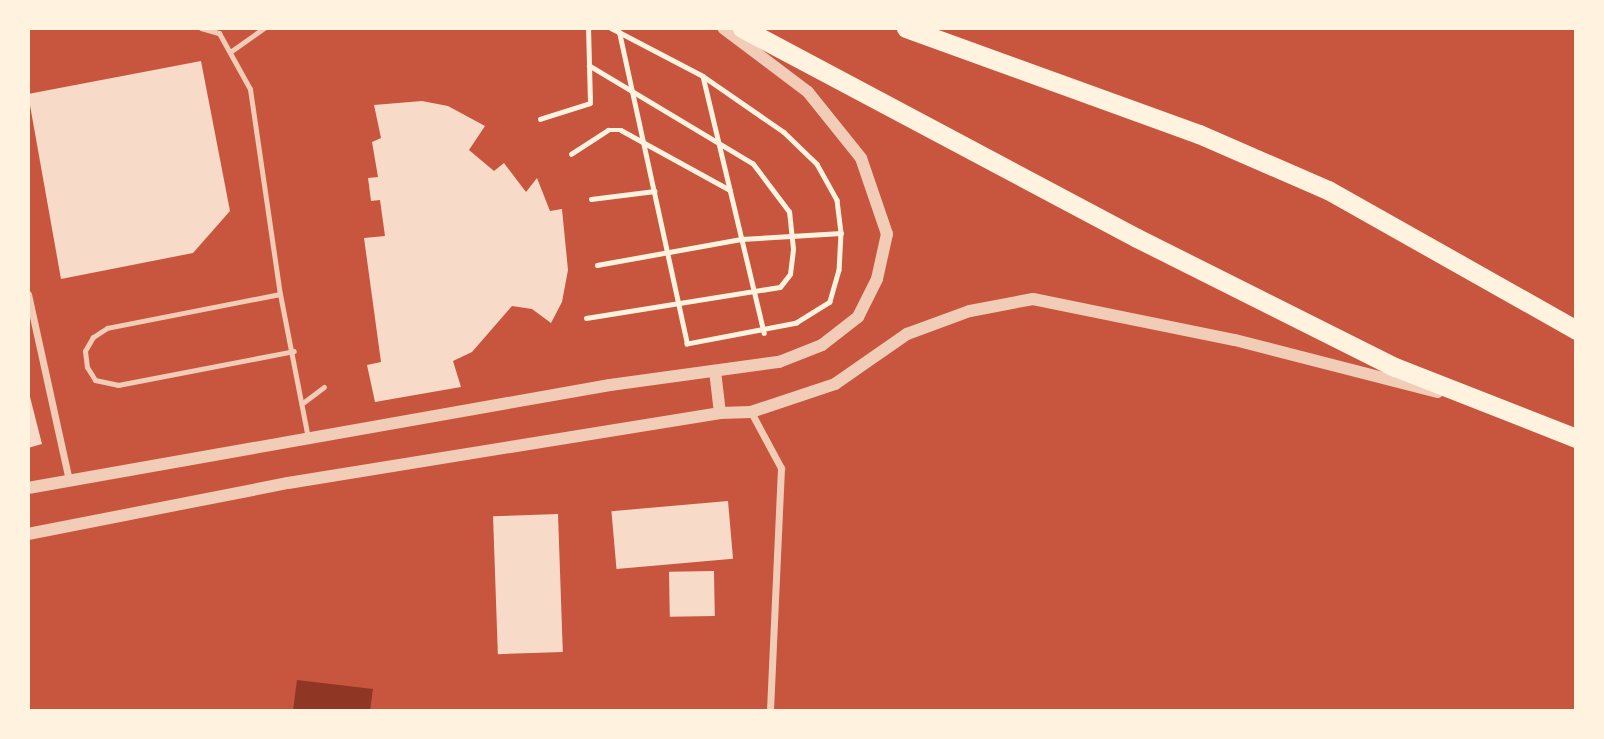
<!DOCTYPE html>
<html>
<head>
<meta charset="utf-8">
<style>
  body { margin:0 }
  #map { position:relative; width:1604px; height:739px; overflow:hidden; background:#c8553d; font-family:Spectral,serif }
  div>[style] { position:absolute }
  .water>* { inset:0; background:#8f3625 }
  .building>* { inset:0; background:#f7dbc8; transform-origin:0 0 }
  .path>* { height:4.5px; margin:-2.25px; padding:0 2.25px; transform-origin:2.25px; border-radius:2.25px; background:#fff3e0 }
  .service>* { height:5px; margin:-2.5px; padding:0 2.5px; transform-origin:2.5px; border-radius:2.5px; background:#f1ccb7 }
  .minor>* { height:7px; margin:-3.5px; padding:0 3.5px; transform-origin:3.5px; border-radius:3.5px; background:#f1ccb7 }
  .tertiary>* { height:12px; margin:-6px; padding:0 6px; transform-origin:6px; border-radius:6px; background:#f1ccb7 }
  .trunk>* { height:19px; margin:-9.5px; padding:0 9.5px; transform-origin:9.5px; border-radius:9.5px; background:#fff3e0 }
  span { translate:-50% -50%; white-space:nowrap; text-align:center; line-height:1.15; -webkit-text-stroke:7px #fff3e0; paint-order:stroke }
  .frame { position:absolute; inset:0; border:30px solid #fff3e0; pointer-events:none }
</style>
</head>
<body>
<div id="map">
  <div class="water">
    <i style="clip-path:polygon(297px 680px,373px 689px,370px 711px,293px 711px)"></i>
  </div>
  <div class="building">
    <i style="clip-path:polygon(201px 61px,230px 211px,193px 253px,61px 279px,28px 94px)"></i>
    <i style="clip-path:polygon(422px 101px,448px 106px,485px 126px,469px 150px,494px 171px,504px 163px,526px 192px,537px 178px,550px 211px,562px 209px,568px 270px,562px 302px,551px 323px,532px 309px,512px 306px,472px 352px,453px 361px,461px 387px,375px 402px,367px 365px,381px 362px,364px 238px,385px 236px,380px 200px,371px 201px,368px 178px,378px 177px,372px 142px,381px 138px,374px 105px)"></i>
    <i style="clip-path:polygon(28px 389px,42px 444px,28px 448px)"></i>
    <i style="left:728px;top:501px;width:58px;height:117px;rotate:85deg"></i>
    <i style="left:558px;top:514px;width:138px;height:65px;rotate:88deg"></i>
    <i style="left:714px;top:571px;width:45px;height:45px;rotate:89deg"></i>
  </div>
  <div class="path">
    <i style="left:611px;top:28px;width:9px;rotate:27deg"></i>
    <i style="left:619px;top:32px;width:95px;rotate:27.6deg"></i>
    <i style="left:703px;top:76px;width:98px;rotate:34.7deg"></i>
    <i style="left:784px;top:132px;width:46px;rotate:44.1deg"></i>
    <i style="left:817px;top:164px;width:41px;rotate:60.9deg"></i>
    <i style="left:837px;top:200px;width:33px;rotate:83deg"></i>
    <i style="left:841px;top:233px;width:37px;rotate:93deg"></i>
    <i style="left:839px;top:270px;width:33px;rotate:106deg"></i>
    <i style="left:830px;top:302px;width:39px;rotate:148deg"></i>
    <i style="left:797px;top:323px;width:112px;rotate:169.2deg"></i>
    <i style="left:687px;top:344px;width:319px;rotate:-102.3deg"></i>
    <i style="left:703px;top:76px;width:264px;rotate:76.6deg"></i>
    <i style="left:540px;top:119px;width:52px;rotate:-17.7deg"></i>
    <i style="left:590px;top:103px;width:75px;rotate:-91.5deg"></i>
    <i style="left:571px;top:154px;width:44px;rotate:-33deg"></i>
    <i style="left:608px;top:130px;width:13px"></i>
    <i style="left:621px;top:130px;width:124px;rotate:28.8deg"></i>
    <i style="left:591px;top:199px;width:64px;rotate:-7.2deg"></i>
    <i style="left:597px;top:265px;width:146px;rotate:-10.2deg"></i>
    <i style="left:741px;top:239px;width:100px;rotate:-3.4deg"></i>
    <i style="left:586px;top:318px;width:196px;rotate:-9.1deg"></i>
    <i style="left:780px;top:287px;width:16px;rotate:-52deg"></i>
    <i style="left:790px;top:274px;width:25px;rotate:-83deg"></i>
    <i style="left:793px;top:249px;width:37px;rotate:-96deg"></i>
    <i style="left:789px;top:212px;width:60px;rotate:-126.9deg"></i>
    <i style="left:753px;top:164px;width:191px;rotate:-149.1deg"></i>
  </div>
  <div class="service">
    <i style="left:201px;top:28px;width:19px;rotate:16deg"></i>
    <i style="left:219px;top:33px;width:64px;rotate:61deg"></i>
    <i style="left:250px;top:89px;width:207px;rotate:81.7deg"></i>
    <i style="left:280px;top:294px;width:147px;rotate:79deg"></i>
    <i style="left:230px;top:52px;width:42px;rotate:-35.2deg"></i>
    <i style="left:280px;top:294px;width:176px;rotate:168.9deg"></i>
    <i style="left:107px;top:328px;width:17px;rotate:147deg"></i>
    <i style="left:93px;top:337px;width:16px;rotate:120deg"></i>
    <i style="left:85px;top:351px;width:16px;rotate:83deg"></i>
    <i style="left:87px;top:367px;width:15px;rotate:58deg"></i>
    <i style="left:95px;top:380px;width:24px;rotate:12deg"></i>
    <i style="left:118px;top:385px;width:179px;rotate:-10.9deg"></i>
    <i style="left:304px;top:402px;width:25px;rotate:-37deg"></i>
  </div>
  <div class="minor">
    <i style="left:28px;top:294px;width:191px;rotate:77.6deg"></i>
    <i style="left:751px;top:412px;width:64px;rotate:61.8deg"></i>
    <i style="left:781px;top:468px;width:243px;rotate:92.6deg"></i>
  </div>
  <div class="tertiary">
    <i style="left:715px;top:371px;width:42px;rotate:83.2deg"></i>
    <i style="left:28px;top:488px;width:591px;rotate:-10.04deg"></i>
    <i style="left:610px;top:385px;width:171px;rotate:-7.8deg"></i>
    <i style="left:779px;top:362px;width:46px;rotate:-21.6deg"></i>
    <i style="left:822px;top:345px;width:46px;rotate:-37.9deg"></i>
    <i style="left:858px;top:317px;width:42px;rotate:-63.4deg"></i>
    <i style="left:877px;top:279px;width:46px;rotate:-77.5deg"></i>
    <i style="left:887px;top:234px;width:80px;rotate:-108.9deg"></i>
    <i style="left:861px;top:158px;width:85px;rotate:-128.8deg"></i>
    <i style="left:808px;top:92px;width:106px;rotate:-143deg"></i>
    <i style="left:28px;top:534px;width:265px;rotate:-11.1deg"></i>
    <i style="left:288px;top:483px;width:438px;rotate:-9.2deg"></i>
    <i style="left:720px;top:413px;width:31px;rotate:-2deg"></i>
    <i style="left:751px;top:412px;width:89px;rotate:-18.4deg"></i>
    <i style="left:835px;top:384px;width:88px;rotate:-34.8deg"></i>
    <i style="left:907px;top:334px;width:67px;rotate:-20.1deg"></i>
    <i style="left:970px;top:311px;width:64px;rotate:-10.8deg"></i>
    <i style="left:1033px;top:299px;width:206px;rotate:11.5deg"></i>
    <i style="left:1235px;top:340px;width:209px;rotate:14.4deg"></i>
  </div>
  <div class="trunk">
    <i style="left:742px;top:28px;width:447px;rotate:28deg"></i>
    <i style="left:1137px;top:238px;width:288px;rotate:26.6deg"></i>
    <i style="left:1395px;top:367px;width:194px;rotate:21.4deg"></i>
    <i style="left:906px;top:28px;width:312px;rotate:19.9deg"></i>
    <i style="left:1199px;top:134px;width:141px;rotate:23.5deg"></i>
    <i style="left:1328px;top:190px;width:285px;rotate:29.4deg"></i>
  </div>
  <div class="frame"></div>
</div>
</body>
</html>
